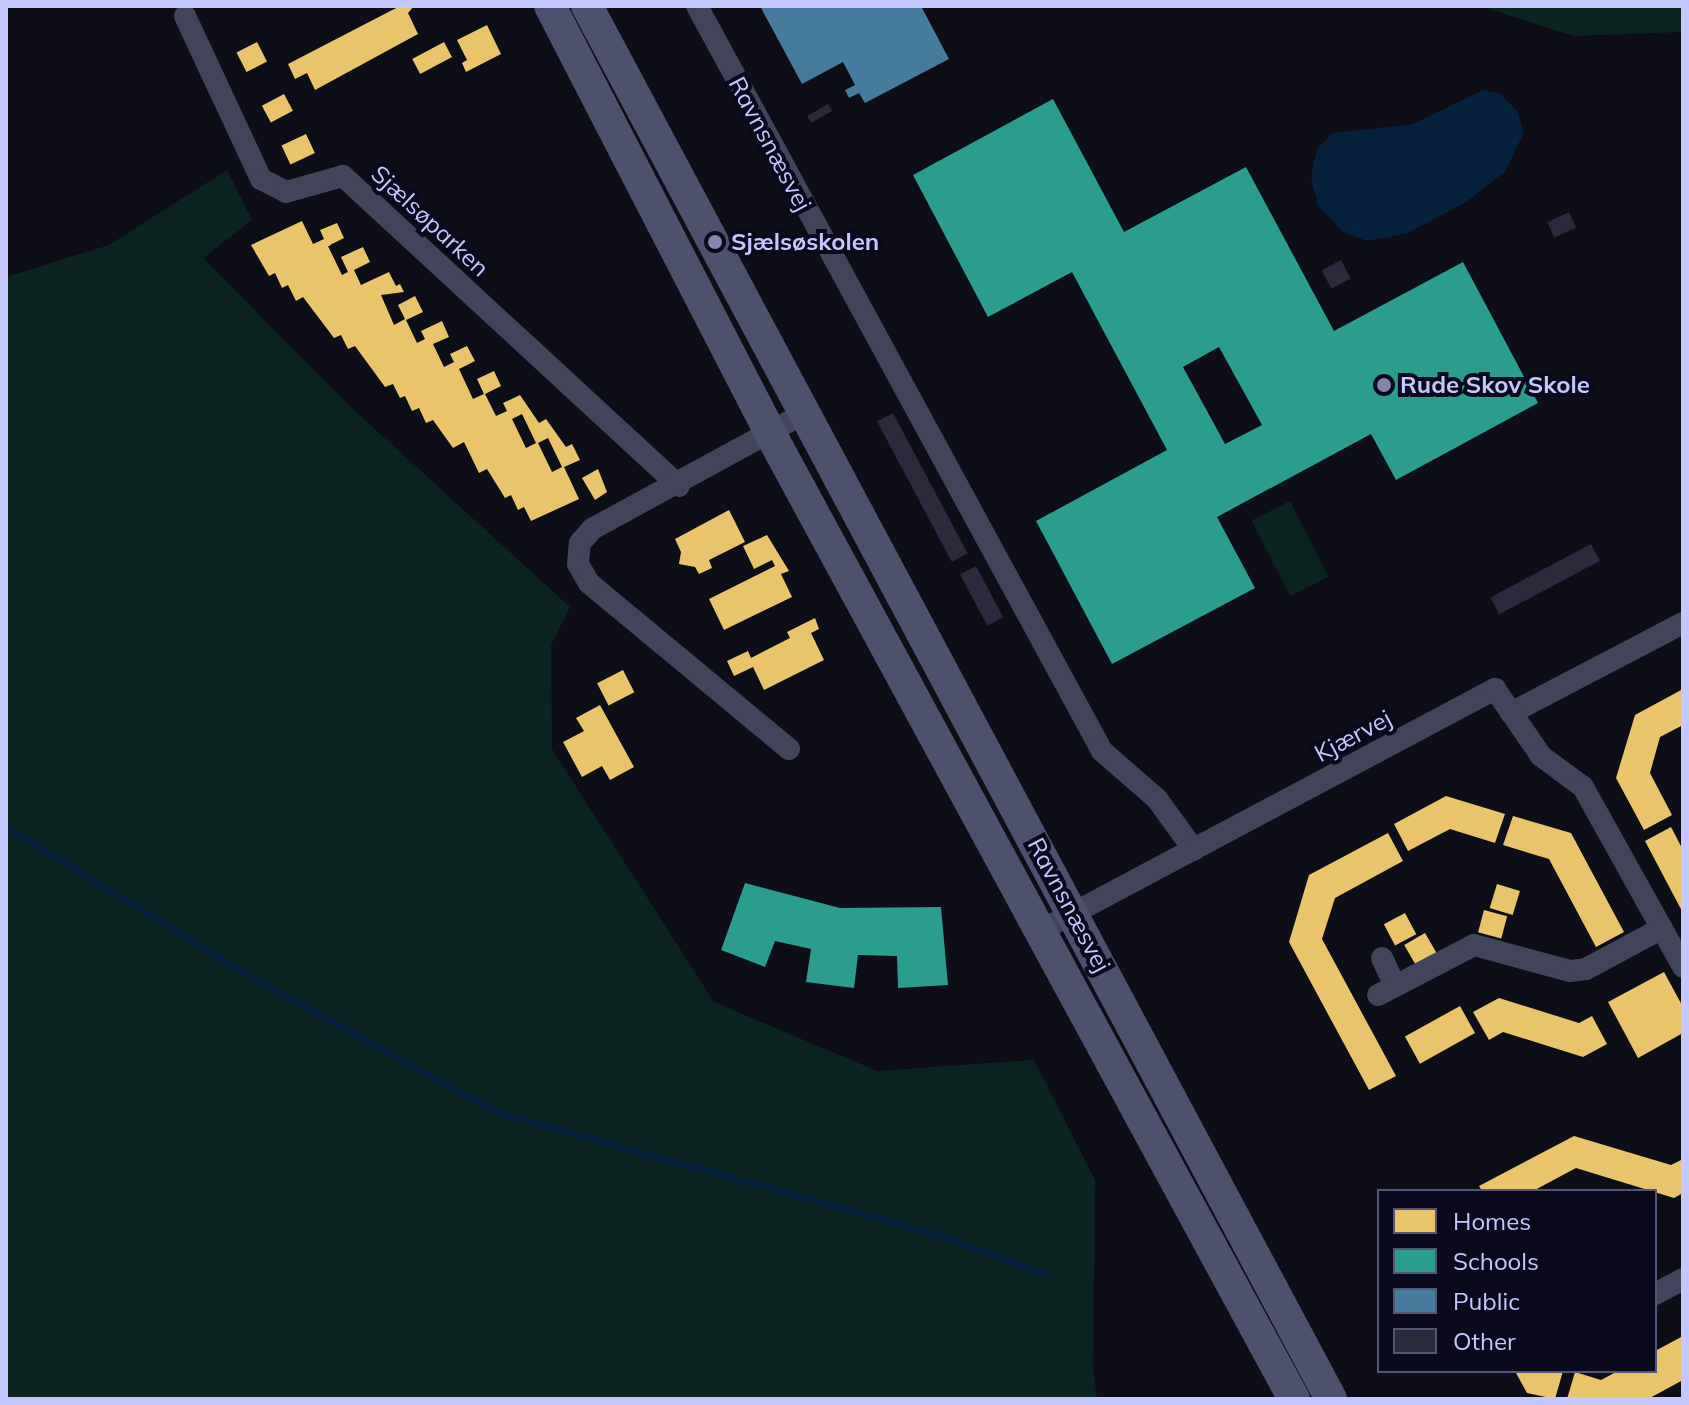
<!DOCTYPE html>
<html>
<head>
<meta charset="utf-8">
<style>
  body { margin:0 }
  #map { position:relative; width:1689px; height:1405px; overflow:hidden; background:#0e0e18; font-family:Mulish,sans-serif }
  div>[style] { position:absolute }
  .green>* { inset:0; background:#0c2421; transform-origin:0 0 }
  .water>* { inset:0; background:#06213c }
  .homes>* { inset:0; background:#e9c46a; transform-origin:0 0 }
  .schools>* { inset:0; background:#2a9d8f }
  .public>* { inset:0; background:#457b9d }
  .stream>* { height:7px; margin:-3.5px; padding:0 3.5px; transform-origin:3.5px; border-radius:3.5px; background:#06213c }
  .building>* { inset:0; background:#2a2a3c; transform-origin:0 0 }
  .street>* { height:22px; margin:-11px; padding:0 11px; transform-origin:11px; border-radius:11px; background:#41445a }
  .secondary>* { height:32px; margin:-16px; padding:0 16px; transform-origin:16px; border-radius:16px; background:#4e516d }
  .dots>* { width:22px; height:22px; translate:-50% -50%; box-sizing:border-box; border:4px solid #0a091d; border-radius:50% }
  span { translate:-50% -50%; white-space:nowrap; text-align:center; line-height:1.15; -webkit-text-stroke:8px #0a091d; paint-order:stroke }
  .street-label { font-size:24px; color:#c5c7ff }
  .poi-label { font-size:24px; color:#c5c7ff; font-weight:700 }
  .left { translate:0 -50%; text-align:left }
  .frame { position:absolute; inset:0; border:8px solid #c5c7ff; pointer-events:none }
  .legend { position:absolute; left:1377px; top:1189px; width:280px; height:184px; box-sizing:border-box; background:#0a091d; border:2px solid #557; margin:0; padding:10px 14px; list-style:none; font-size:24px; color:#c5c7ff }
  .legend li { display:flex; align-items:center; gap:16px; height:40px }
  .legend b { width:40px; border:2px solid #557 }
</style>
</head>
<body>
<div id="map">
  <div class="green">
    <i style="clip-path:polygon(1479px 6px,1683px 6px,1683px 32px,1574px 36px)"></i>
    <i style="clip-path:polygon(227px 170px,252px 220px,203px 258px,354px 410px,570px 607px,551px 645px,552px 749px,714px 1002px,877px 1071px,1034px 1060px,1095px 1180px,1093px 1371px,1097px 1399px,6px 1399px,6px 277px,109px 245px)"></i>
    <i style="left:1290px;top:501px;width:85px;height:43px;rotate:63deg"></i>
  </div>
  <div class="water">
    <i style="clip-path:polygon(1483px 90px,1499px 93px,1517px 111px,1524px 132px,1505px 172px,1466px 202px,1408px 233px,1367px 241px,1343px 232px,1318px 206px,1311px 177px,1317px 149px,1332px 133px,1413px 124px)"></i>
  </div>
  <div class="homes">
    <i style="clip-path:polygon(400px 6px,414px 6px,408px 13px,418px 34px,315px 90px,307px 73px,295px 79px,288px 64px)"></i>
    <i style="clip-path:polygon(487px 25px,501px 54px,466px 72px,462px 63px,467px 60px,457px 40px)"></i>
    <i style="left:257px;top:42px;width:22px;height:23px;rotate:63deg"></i>
    <i style="left:444px;top:42px;width:17px;height:36px;rotate:62deg"></i>
    <i style="left:284px;top:94px;width:19px;height:25px;rotate:62deg"></i>
    <i style="left:306px;top:134px;width:21px;height:27px;rotate:65deg"></i>
    <i style="clip-path:polygon(evenodd,302px 221px,313px 244px,324px 239px,320px 230px,337px 223px,344px 238px,328px 246px,342px 275px,348px 272px,341px 257px,363px 247px,370px 262px,354px 270px,361px 285px,389px 272px,396px 286px,400px 284px,404px 292px,381px 295px,394px 325px,405px 319px,398px 305px,415px 296px,423px 312px,406px 320px,417px 343px,425px 339px,421px 331px,442px 321px,449px 337px,433px 344px,444px 367px,454px 362px,450px 354px,467px 346px,475px 361px,459px 369px,473px 399px,484px 394px,477px 379px,494px 371px,501px 386px,485px 394px,496px 416px,507px 411px,503px 403px,520px 395px,539px 423px,546px 419px,566px 447px,572px 444px,580px 460px,564px 467px,579px 499px,531px 521px,524px 507px,518px 510px,511px 495px,505px 498px,487px 469px,479px 473px,464px 442px,453px 448px,433px 420px,426px 423px,419px 408px,412px 411px,405px 396px,400px 398px,393px 384px,385px 387px,355px 346px,348px 349px,341px 335px,334px 338px,303px 297px,296px 301px,288px 285px,282px 288px,275px 273px,269px 276px,251px 245px,302px 221px,522px 414px,536px 443px,526px 448px,512px 419px,522px 414px,302px 221px,548px 438px,562px 467px,552px 472px,538px 443px,548px 438px)"></i>
    <i style="clip-path:polygon(598px 469px,607px 492px,595px 500px,582px 478px)"></i>
    <i style="clip-path:polygon(729px 510px,745px 542px,709px 560px,712px 568px,699px 574px,695px 567px,679px 564px,681px 552px,675px 539px)"></i>
    <i style="clip-path:polygon(767px 535px,789px 571px,781px 574px,792px 597px,724px 630px,709px 599px,775px 566px,772px 560px,754px 569px,743px 546px)"></i>
    <i style="clip-path:polygon(815px 618px,819px 629px,811px 633px,824px 660px,764px 690px,753px 667px,734px 676px,727px 661px,748px 651px,751px 658px,790px 638px,787px 632px)"></i>
    <i style="left:623px;top:670px;width:25px;height:29px;rotate:63deg"></i>
    <i style="clip-path:polygon(1683px 689px,1683px 725px,1660px 737px,1650px 773px,1672px 815px,1644px 830px,1616px 778px,1635px 715px)"></i>
    <i style="clip-path:polygon(600px 705px,634px 767px,610px 780px,602px 766px,582px 777px,563px 742px,584px 731px,576px 718px)"></i>
    <i style="clip-path:polygon(1446px 796px,1505px 814px,1495px 843px,1450px 829px,1408px 851px,1394px 824px)"></i>
    <i style="clip-path:polygon(1513px 816px,1571px 833px,1624px 932px,1596px 947px,1549px 859px,1503px 845px)"></i>
    <i style="clip-path:polygon(1671px 827px,1683px 850px,1683px 913px,1645px 841px)"></i>
    <i style="clip-path:polygon(1388px 833px,1403px 861px,1335px 898px,1322px 939px,1396px 1076px,1369px 1090px,1289px 942px,1309px 875px)"></i>
    <i style="left:1497px;top:884px;width:24px;height:25px;rotate:17deg"></i>
    <i style="left:1484px;top:910px;width:24px;height:23px;rotate:15deg"></i>
    <i style="left:1405px;top:913px;width:24px;height:24px;rotate:62deg"></i>
    <i style="left:1425px;top:933px;width:24px;height:24px;rotate:60deg"></i>
    <i style="clip-path:polygon(1664px 972px,1683px 1007px,1683px 1033px,1638px 1058px,1608px 1002px)"></i>
    <i style="clip-path:polygon(1499px 998px,1579px 1023px,1592px 1016px,1607px 1044px,1583px 1057px,1503px 1032px,1489px 1040px,1473px 1012px)"></i>
    <i style="left:1460px;top:1006px;width:31px;height:63px;rotate:61deg"></i>
    <i style="clip-path:polygon(1574px 1136px,1671px 1165px,1683px 1159px,1683px 1193px,1674px 1198px,1576px 1168px,1533px 1191px,1482px 1191px,1479px 1186px)"></i>
    <i style="clip-path:polygon(1683px 1336px,1683px 1380px,1648px 1399px,1567px 1399px,1575px 1372px,1601px 1380px,1618px 1371px,1655px 1371px,1655px 1351px)"></i>
    <i style="clip-path:polygon(1515px 1371px,1563px 1371px,1555px 1399px,1527px 1393px)"></i>
  </div>
  <div class="schools">
    <i style="clip-path:polygon(evenodd,1053px 99px,1124px 232px,1246px 167px,1334px 331px,1463px 262px,1538px 403px,1396px 480px,1371px 434px,1217px 517px,1255px 588px,1112px 664px,1036px 521px,1167px 450px,1072px 272px,988px 317px,913px 175px,1053px 99px,1219px 347px,1262px 425px,1225px 444px,1183px 367px,1219px 347px)"></i>
    <i style="clip-path:polygon(745px 883px,840px 908px,941px 907px,948px 985px,898px 988px,897px 956px,858px 955px,854px 988px,806px 982px,811px 949px,775px 941px,765px 967px,721px 950px)"></i>
  </div>
  <div class="public">
    <i style="clip-path:polygon(760px 6px,921px 6px,949px 59px,865px 103px,859px 93px,849px 98px,845px 90px,855px 85px,843px 62px,802px 84px)"></i>
  </div>
  <div class="stream">
    <i style="left:6px;top:827px;width:294px;rotate:31.4deg"></i>
    <i style="left:257px;top:980px;width:273px;rotate:28.9deg"></i>
    <i style="left:496px;top:1112px;width:463px;rotate:15.5deg"></i>
    <i style="left:942px;top:1236px;width:110px;rotate:20.3deg"></i>
  </div>
  <div class="building">
    <i style="left:828px;top:104px;width:8px;height:24px;rotate:60deg"></i>
    <i style="left:1569px;top:212px;width:17px;height:24px;rotate:65deg"></i>
    <i style="left:1341px;top:260px;width:21px;height:22px;rotate:62deg"></i>
    <i style="left:893px;top:413px;width:159px;height:18px;rotate:62deg"></i>
    <i style="left:1591px;top:544px;width:19px;height:114px;rotate:62deg"></i>
    <i style="left:976px;top:566px;width:58px;height:18px;rotate:62deg"></i>
  </div>
  <div class="street">
    <i style="left:697px;top:6px;width:848px;rotate:61.47deg"></i>
    <i style="left:1102px;top:751px;width:73px;rotate:41.1deg"></i>
    <i style="left:1157px;top:799px;width:63px;rotate:54deg"></i>
    <i style="left:185px;top:16px;width:180px;rotate:65deg"></i>
    <i style="left:261px;top:179px;width:28px;rotate:27deg"></i>
    <i style="left:286px;top:192px;width:59px;rotate:-15.7deg"></i>
    <i style="left:343px;top:176px;width:457px;rotate:42.7deg"></i>
    <i style="left:1511px;top:713px;width:194px;rotate:-27.6deg"></i>
    <i style="left:789px;top:749px;width:260px;rotate:-140.3deg"></i>
    <i style="left:589px;top:583px;width:22px;rotate:-120deg"></i>
    <i style="left:578px;top:564px;width:21px;rotate:-85deg"></i>
    <i style="left:580px;top:543px;width:18px;rotate:-49deg"></i>
    <i style="left:592px;top:529px;width:243px;rotate:-28.6deg"></i>
    <i style="left:1038px;top:932px;width:518px;rotate:-28deg"></i>
    <i style="left:1495px;top:689px;width:81px;rotate:55.5deg"></i>
    <i style="left:1541px;top:756px;width:52px;rotate:36.4deg"></i>
    <i style="left:1583px;top:787px;width:206px;rotate:60.9deg"></i>
    <i style="left:1382px;top:958px;width:31px;rotate:65deg"></i>
    <i style="left:1378px;top:995px;width:108px;rotate:-27.5deg"></i>
    <i style="left:1474px;top:945px;width:99px;rotate:15.2deg"></i>
    <i style="left:1570px;top:971px;width:16px;rotate:-7deg"></i>
    <i style="left:1586px;top:969px;width:86px;rotate:-28.3deg"></i>
    <i style="left:1655px;top:1294px;width:32px;rotate:-28deg"></i>
  </div>
  <div class="secondary">
    <i style="left:550px;top:6px;width:483px;rotate:62.7deg"></i>
    <i style="left:771px;top:435px;width:1097px;rotate:61.52deg"></i>
    <i style="left:587px;top:6px;width:1579px;rotate:61.89deg"></i>
  </div>
  <div class="dots">
    <i style="left:715px;top:242px;background:#8586ae"></i>
    <i style="left:1384px;top:385px;background:#8586ae"></i>
  </div>
  <div class="street-label">
    <span style="left:770px;top:144px;rotate:62deg">Ravnsnæsvej</span>
    <span style="left:430px;top:221px;rotate:43deg">Sjælsøparken</span>
    <span style="left:1353px;top:736px;rotate:-28deg">Kjærvej</span>
    <span style="left:1069px;top:905px;rotate:62deg">Ravnsnæsvej</span>
  </div>
  <div class="poi-label">
    <span class="left" style="left:731px;top:242px">Sjælsøskolen</span>
    <span class="left" style="left:1400px;top:385px">Rude Skov Skole</span>
  </div>
  <div class="frame"></div>
  <ul class="legend">
  <li><b style="height:22px;background:#e9c46a"></b>Homes</li>
  <li><b style="height:22px;background:#2a9d8f"></b>Schools</li>
  <li><b style="height:22px;background:#457b9d"></b>Public</li>
  <li><b style="height:22px;background:#2a2a3c"></b>Other</li>
  </ul>
</div>
</body>
</html>
